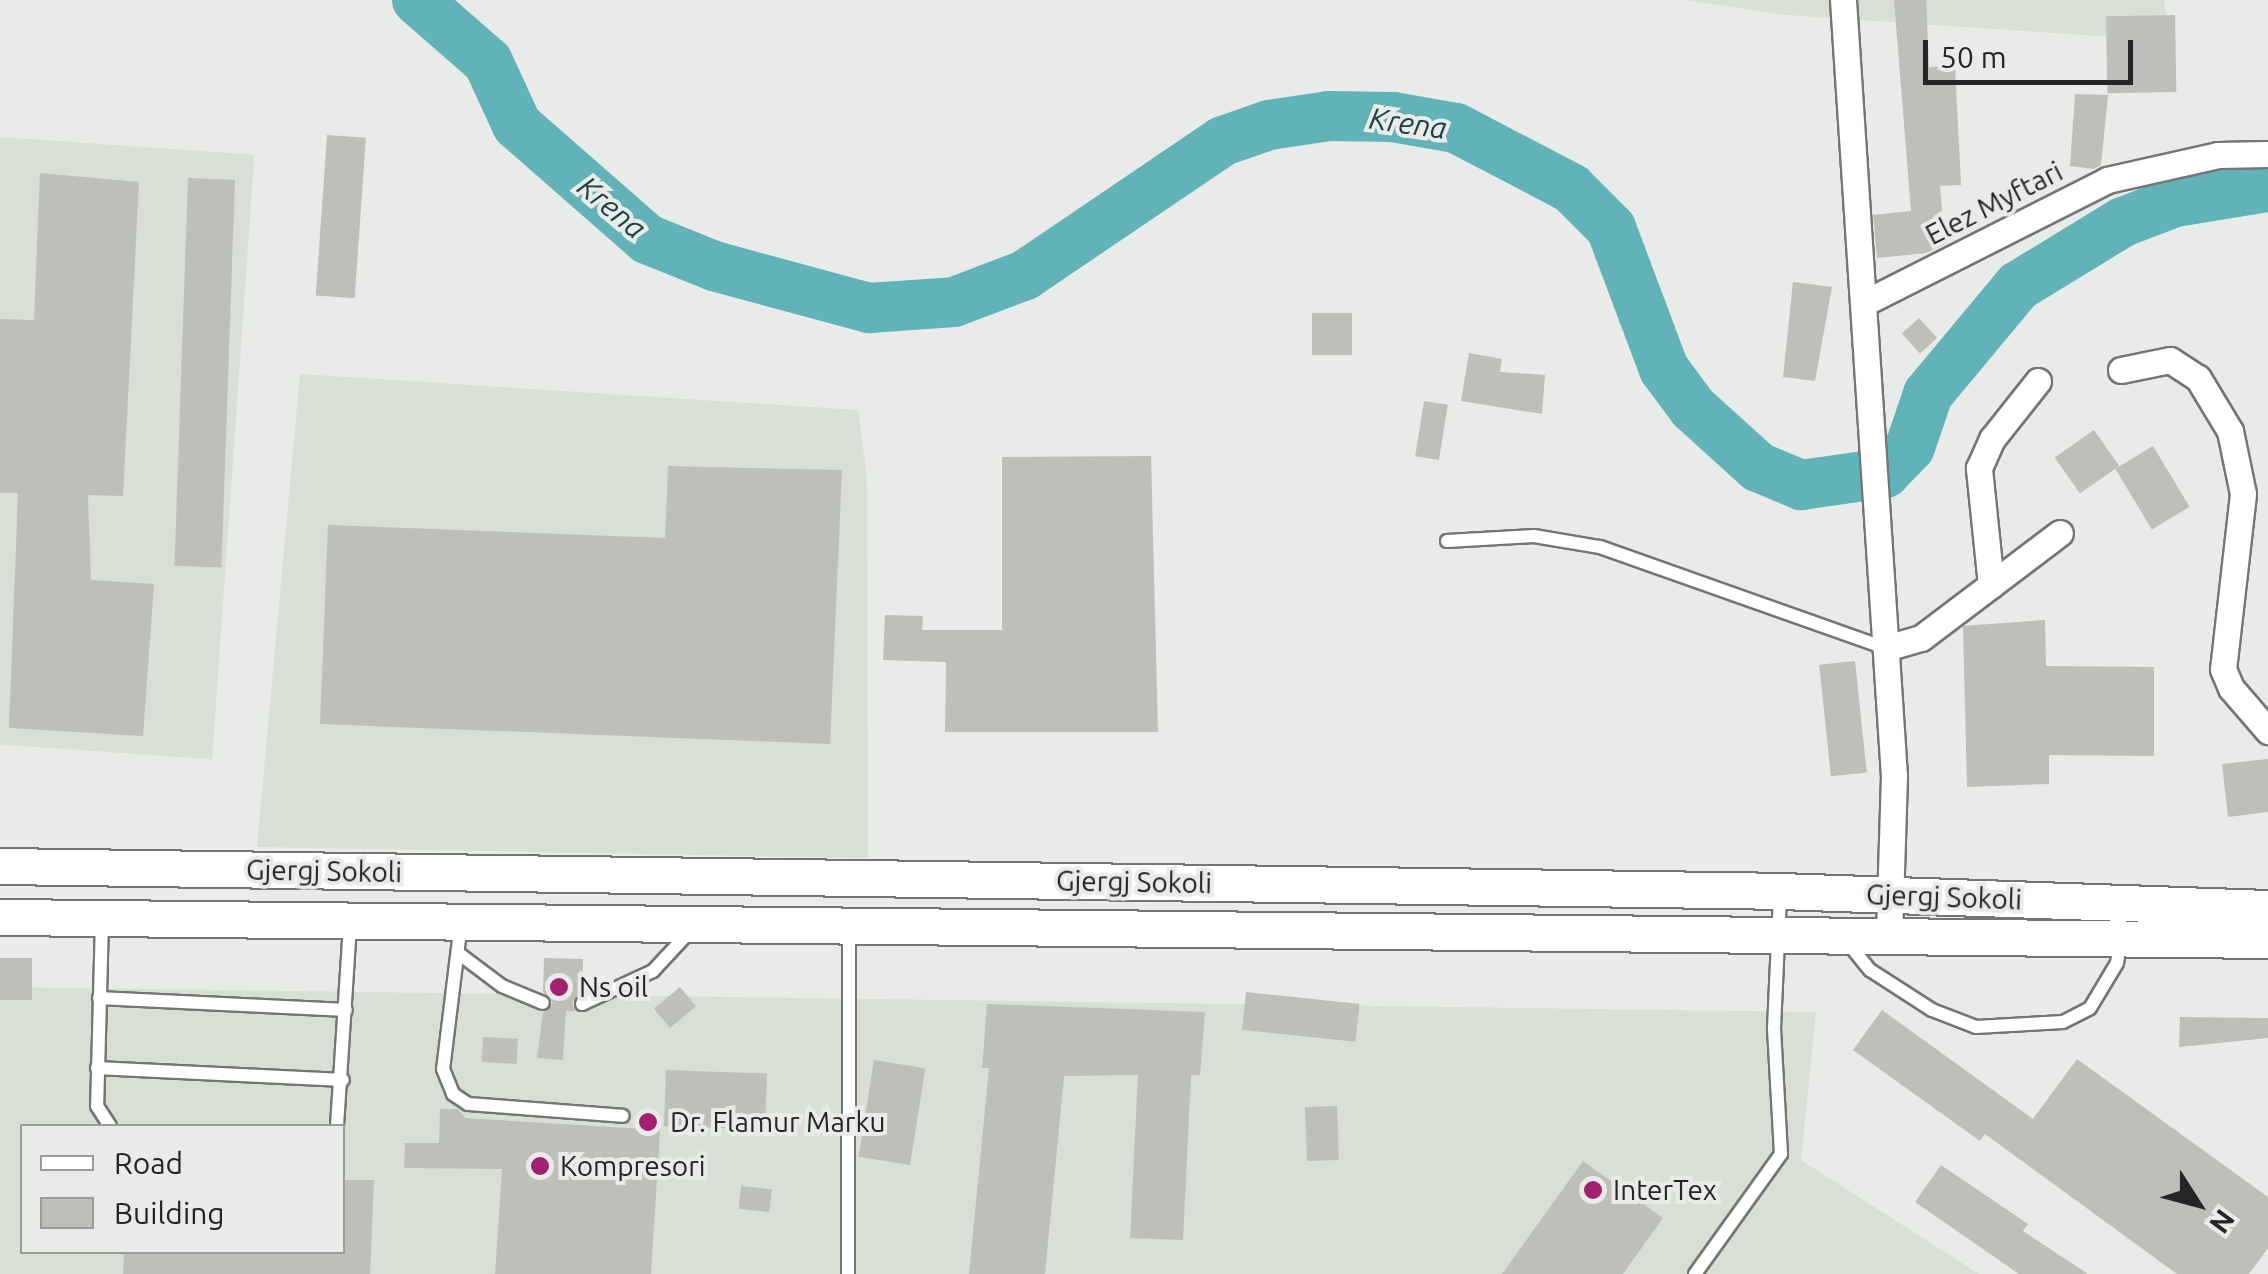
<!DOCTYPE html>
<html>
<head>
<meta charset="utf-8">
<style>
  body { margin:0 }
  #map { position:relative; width:2268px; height:1274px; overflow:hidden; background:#e8ebe7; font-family:Ubuntu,sans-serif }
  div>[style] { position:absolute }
  .built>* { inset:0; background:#d8e0d6; transform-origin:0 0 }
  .river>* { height:50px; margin:-25px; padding:0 25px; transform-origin:25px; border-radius:25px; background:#62b3b9 }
  .building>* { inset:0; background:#bebeba; transform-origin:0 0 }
  .roads { filter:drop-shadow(2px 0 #737673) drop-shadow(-2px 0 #737673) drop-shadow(0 2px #737673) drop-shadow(0 -2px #737673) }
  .service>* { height:12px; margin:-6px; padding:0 6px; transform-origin:6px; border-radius:6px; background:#fff }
  .minor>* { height:25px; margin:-12.5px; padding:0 12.5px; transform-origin:12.5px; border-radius:12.5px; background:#fff }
  .secondary>* { height:35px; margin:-17.5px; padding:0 17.5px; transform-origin:17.5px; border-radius:17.5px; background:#fff }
  .dots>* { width:28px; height:28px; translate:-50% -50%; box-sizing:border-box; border:5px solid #e8ebe7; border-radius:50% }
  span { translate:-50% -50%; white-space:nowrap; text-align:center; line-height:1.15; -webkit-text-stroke:8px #e8ebe7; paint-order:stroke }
  .street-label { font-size:28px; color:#242524 }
  .poi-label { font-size:28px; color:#242524 }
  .left { translate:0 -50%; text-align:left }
  .water-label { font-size:30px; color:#1b4144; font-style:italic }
  .legend { position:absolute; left:20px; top:1124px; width:325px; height:130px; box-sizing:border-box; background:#e8ebe7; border:2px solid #9a9c99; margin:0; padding:12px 18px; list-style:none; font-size:30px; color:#242524 }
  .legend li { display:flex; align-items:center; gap:20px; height:50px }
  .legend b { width:50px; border:2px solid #9a9c99 }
  .north { position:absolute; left:2148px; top:1154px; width:100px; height:100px; -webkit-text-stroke:8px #e8ebe7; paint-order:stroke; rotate:126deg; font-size:28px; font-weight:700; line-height:40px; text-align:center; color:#242524 }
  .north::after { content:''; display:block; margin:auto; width:35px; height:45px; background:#242524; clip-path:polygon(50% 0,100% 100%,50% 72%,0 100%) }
  .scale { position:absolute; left:1923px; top:40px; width:210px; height:45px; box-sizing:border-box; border:5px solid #242524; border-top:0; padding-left:12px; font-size:30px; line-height:35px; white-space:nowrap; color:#242524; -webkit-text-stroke:8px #e8ebe7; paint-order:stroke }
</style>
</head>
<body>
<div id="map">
  <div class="built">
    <i style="clip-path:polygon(1685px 0,2164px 0,2171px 41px,1787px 15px)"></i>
    <i style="left:0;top:137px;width:255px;height:606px;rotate:4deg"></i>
    <i style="clip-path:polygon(300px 374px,858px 410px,867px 478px,868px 858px,257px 847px)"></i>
    <i style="clip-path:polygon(evenodd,0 987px,1816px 1012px,1801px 1160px,1979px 1274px,0 1274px,0 987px,22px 1126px,342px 1126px,342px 1252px,22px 1252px,22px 1126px)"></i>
  </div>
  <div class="river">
    <i style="left:417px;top:0;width:94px;rotate:41.1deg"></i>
    <i style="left:488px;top:62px;width:69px;rotate:65.3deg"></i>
    <i style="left:517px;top:125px;width:173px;rotate:41.2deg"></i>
    <i style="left:647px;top:239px;width:72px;rotate:21.9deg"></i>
    <i style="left:714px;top:266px;width:161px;rotate:15.2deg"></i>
    <i style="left:869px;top:308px;width:85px;rotate:-4deg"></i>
    <i style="left:954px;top:302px;width:76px;rotate:-20.8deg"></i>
    <i style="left:1025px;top:275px;width:239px;rotate:-34.1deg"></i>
    <i style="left:1223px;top:141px;width:49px;rotate:-19.2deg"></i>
    <i style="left:1269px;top:125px;width:61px;rotate:-8.5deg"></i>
    <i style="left:1329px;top:116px;width:64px;rotate:0.9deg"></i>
    <i style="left:1393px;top:117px;width:64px;rotate:9.9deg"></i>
    <i style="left:1456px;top:128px;width:130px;rotate:27.6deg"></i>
    <i style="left:1571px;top:188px;width:57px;rotate:45deg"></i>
    <i style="left:1611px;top:228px;width:151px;rotate:69.4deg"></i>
    <i style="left:1664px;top:369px;width:49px;rotate:53.4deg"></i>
    <i style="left:1693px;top:408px;width:88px;rotate:42.2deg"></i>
    <i style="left:1758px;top:467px;width:47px;rotate:22.7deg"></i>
    <i style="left:1801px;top:485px;width:85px;rotate:-8.1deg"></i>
    <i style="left:1885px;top:473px;width:36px;rotate:-46deg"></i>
    <i style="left:1910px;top:447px;width:56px;rotate:-71.2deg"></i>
    <i style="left:1928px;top:394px;width:141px;rotate:-50.2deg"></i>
    <i style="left:2018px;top:286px;width:123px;rotate:-31.4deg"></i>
    <i style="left:2123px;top:222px;width:56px;rotate:-21deg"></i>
    <i style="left:2175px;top:202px;width:94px;rotate:-9.2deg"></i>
  </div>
  <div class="building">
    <i style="clip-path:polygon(1894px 0,1926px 0,1929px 67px,1955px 66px,1961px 185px,1940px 186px,1945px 244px,1927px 253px,1877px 258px,1873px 215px,1911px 211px)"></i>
    <i style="left:2175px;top:15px;width:77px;height:69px;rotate:89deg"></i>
    <i style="clip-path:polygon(2075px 94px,2108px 95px,2101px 165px,2094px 169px,2070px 166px)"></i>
    <i style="left:327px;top:135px;width:39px;height:161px;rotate:4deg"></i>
    <i style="clip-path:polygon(40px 173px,139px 182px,123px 496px,88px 495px,91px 580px,154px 584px,143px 736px,9px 728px,18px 493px,0 493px,0 319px,34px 320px)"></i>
    <i style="left:188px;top:178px;width:47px;height:388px;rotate:2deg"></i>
    <i style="clip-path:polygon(1793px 282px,1832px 287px,1815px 381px,1783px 377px)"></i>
    <i style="left:1312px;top:313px;width:40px;height:42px"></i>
    <i style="left:1919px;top:318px;width:27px;height:23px;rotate:48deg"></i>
    <i style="clip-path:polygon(1469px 353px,1502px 359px,1500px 372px,1545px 375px,1542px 414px,1461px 401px)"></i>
    <i style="left:1424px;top:401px;width:24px;height:56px;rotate:9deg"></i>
    <i style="left:2094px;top:430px;width:44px;height:48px;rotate:55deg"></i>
    <i style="left:2153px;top:446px;width:71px;height:44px;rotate:59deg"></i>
    <i style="clip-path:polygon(1151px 456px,1158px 732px,945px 732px,946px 662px,883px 660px,885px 615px,923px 616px,922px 630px,1002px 630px,1002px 457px)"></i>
    <i style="clip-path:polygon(668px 466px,842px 470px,830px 744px,320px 724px,328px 525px,665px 538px)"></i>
    <i style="clip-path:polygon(2045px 620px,2046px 666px,2154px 667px,2154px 756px,2049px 755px,2049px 784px,1967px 787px,1963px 626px)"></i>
    <i style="left:1855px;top:661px;width:112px;height:36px;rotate:84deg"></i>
    <i style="clip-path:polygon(2268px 759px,2268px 812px,2228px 817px,2222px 764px)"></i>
    <i style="left:0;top:958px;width:32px;height:42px"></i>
    <i style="clip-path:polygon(544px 958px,583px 959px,582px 993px,572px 1002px,575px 1011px,566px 1011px,563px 1060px,537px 1058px,543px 1013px,553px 1003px,543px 992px)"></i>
    <i style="left:680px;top:987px;width:25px;height:34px;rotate:50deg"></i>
    <i style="left:1246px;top:992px;width:114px;height:38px;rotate:6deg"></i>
    <i style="clip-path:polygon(987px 1004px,1205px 1012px,1200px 1075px,1191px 1075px,1183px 1240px,1130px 1238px,1138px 1075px,1064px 1076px,1045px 1274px,969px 1274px,989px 1068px,982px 1068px)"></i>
    <i style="clip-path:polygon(1882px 1010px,2033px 1119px,2077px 1059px,2268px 1197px,2268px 1248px,2249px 1274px,2177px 1274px,1985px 1134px,1980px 1141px,1853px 1050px)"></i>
    <i style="clip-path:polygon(2180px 1017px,2268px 1018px,2268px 1038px,2179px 1047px)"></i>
    <i style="left:483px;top:1037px;width:35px;height:25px;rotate:3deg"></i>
    <i style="left:874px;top:1060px;width:52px;height:98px;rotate:9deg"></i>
    <i style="left:666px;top:1070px;width:101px;height:56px;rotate:2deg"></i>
    <i style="left:1337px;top:1106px;width:54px;height:32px;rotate:88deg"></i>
    <i style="clip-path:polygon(440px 1109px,458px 1109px,465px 1118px,660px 1130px,651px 1274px,495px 1274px,502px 1169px,404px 1168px,405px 1143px,439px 1143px)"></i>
    <i style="clip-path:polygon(1583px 1161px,1663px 1218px,1623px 1274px,1502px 1274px)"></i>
    <i style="clip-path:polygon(1941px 1165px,2028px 1224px,2023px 1231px,2088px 1274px,2019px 1274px,1915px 1202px)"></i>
    <i style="clip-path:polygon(342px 1180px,374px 1180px,370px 1274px,123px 1274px,124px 1252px,342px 1252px)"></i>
    <i style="left:741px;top:1186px;width:31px;height:23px;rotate:6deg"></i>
  </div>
  <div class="roads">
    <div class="service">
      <i style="left:1447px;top:541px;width:87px;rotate:-3.3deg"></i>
      <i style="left:1534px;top:536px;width:67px;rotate:9.5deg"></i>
      <i style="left:1600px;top:547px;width:303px;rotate:19.5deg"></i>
      <i style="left:102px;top:920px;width:186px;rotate:91.5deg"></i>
      <i style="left:97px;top:1106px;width:24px;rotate:57deg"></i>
      <i style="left:461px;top:923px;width:147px;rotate:97deg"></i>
      <i style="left:443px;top:1069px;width:27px;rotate:68deg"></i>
      <i style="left:453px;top:1094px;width:18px;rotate:34deg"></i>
      <i style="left:468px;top:1104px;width:155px;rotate:4.4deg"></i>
      <i style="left:1848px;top:943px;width:35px;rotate:51deg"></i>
      <i style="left:1870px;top:970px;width:74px;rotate:32.8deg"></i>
      <i style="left:1932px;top:1010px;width:47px;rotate:21.1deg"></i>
      <i style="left:1976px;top:1027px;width:87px;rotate:-3.3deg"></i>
      <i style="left:2063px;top:1022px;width:30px;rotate:-27deg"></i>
      <i style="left:2090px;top:1008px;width:52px;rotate:-59deg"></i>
      <i style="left:2117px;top:963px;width:24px;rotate:-81deg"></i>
      <i style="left:458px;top:953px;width:55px;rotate:36.9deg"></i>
      <i style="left:502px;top:986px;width:44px;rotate:22.5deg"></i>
      <i style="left:99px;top:998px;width:247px;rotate:2.8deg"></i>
      <i style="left:582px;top:1004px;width:78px;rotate:-24.9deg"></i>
      <i style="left:653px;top:971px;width:59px;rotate:-47.1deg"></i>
      <i style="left:97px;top:1068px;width:246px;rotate:2.8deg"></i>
      <i style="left:337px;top:1126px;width:201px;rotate:-86.3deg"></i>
      <i style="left:848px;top:1274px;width:348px;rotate:-89.8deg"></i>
      <i style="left:1695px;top:1274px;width:148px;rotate:-54.4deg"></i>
      <i style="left:1781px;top:1154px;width:126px;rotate:-93.2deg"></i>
      <i style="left:1774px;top:1028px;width:134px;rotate:-87.4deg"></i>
    </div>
    <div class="minor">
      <i style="left:1843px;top:0;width:778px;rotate:86.24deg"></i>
      <i style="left:1894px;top:776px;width:159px;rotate:91.8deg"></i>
      <i style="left:1866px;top:302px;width:270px;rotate:-26.8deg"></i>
      <i style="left:2107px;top:180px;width:114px;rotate:-12.7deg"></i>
      <i style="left:2218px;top:155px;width:50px;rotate:-1.1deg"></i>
      <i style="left:2121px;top:370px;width:50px;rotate:-11.5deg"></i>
      <i style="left:2170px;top:360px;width:33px;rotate:33deg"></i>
      <i style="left:2198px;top:378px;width:62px;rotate:58.9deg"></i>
      <i style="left:2230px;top:431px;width:64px;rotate:78.3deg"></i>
      <i style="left:2243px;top:494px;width:176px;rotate:96.5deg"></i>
      <i style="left:2223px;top:669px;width:21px;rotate:67deg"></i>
      <i style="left:2231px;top:688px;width:57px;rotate:49.3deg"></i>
      <i style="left:1991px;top:585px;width:118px;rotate:-95.9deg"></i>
      <i style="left:1979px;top:468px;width:32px;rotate:-66deg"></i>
      <i style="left:1992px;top:439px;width:74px;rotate:-51.6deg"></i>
      <i style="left:1886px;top:648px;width:36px;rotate:-16deg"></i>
      <i style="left:1921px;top:638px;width:174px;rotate:-37.1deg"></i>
    </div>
    <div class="secondary">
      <i style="left:0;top:866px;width:1780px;rotate:0.8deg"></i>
      <i style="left:1780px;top:891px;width:488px;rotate:2deg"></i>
      <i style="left:0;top:917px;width:2268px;rotate:0.58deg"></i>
    </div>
  </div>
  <div class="dots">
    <i style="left:559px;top:987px;background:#a22070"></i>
    <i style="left:648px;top:1122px;background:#a22070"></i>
    <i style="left:540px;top:1166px;background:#a22070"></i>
    <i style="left:1593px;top:1190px;background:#a22070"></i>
  </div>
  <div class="street-label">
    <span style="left:1994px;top:203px;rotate:-27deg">Elez Myftari</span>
    <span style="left:324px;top:871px;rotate:1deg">Gjergj Sokoli</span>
    <span style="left:1134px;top:882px;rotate:1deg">Gjergj Sokoli</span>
    <span style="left:1944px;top:897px;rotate:2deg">Gjergj Sokoli</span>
  </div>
  <div class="poi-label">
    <span class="left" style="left:579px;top:987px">Ns oil</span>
    <span class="left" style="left:670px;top:1122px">Dr. Flamur Marku</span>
    <span class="left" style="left:560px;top:1166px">Kompresori</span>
    <span class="left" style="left:1613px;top:1190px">InterTex</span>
  </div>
  <div class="water-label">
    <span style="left:1408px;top:123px;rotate:8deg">Krena</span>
    <span style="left:612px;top:207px;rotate:40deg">Krena</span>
  </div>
  <ul class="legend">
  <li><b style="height:12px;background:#fff"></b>Road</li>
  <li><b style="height:28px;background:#bebeba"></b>Building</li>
  </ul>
  <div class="north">N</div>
  <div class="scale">50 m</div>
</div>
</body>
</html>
